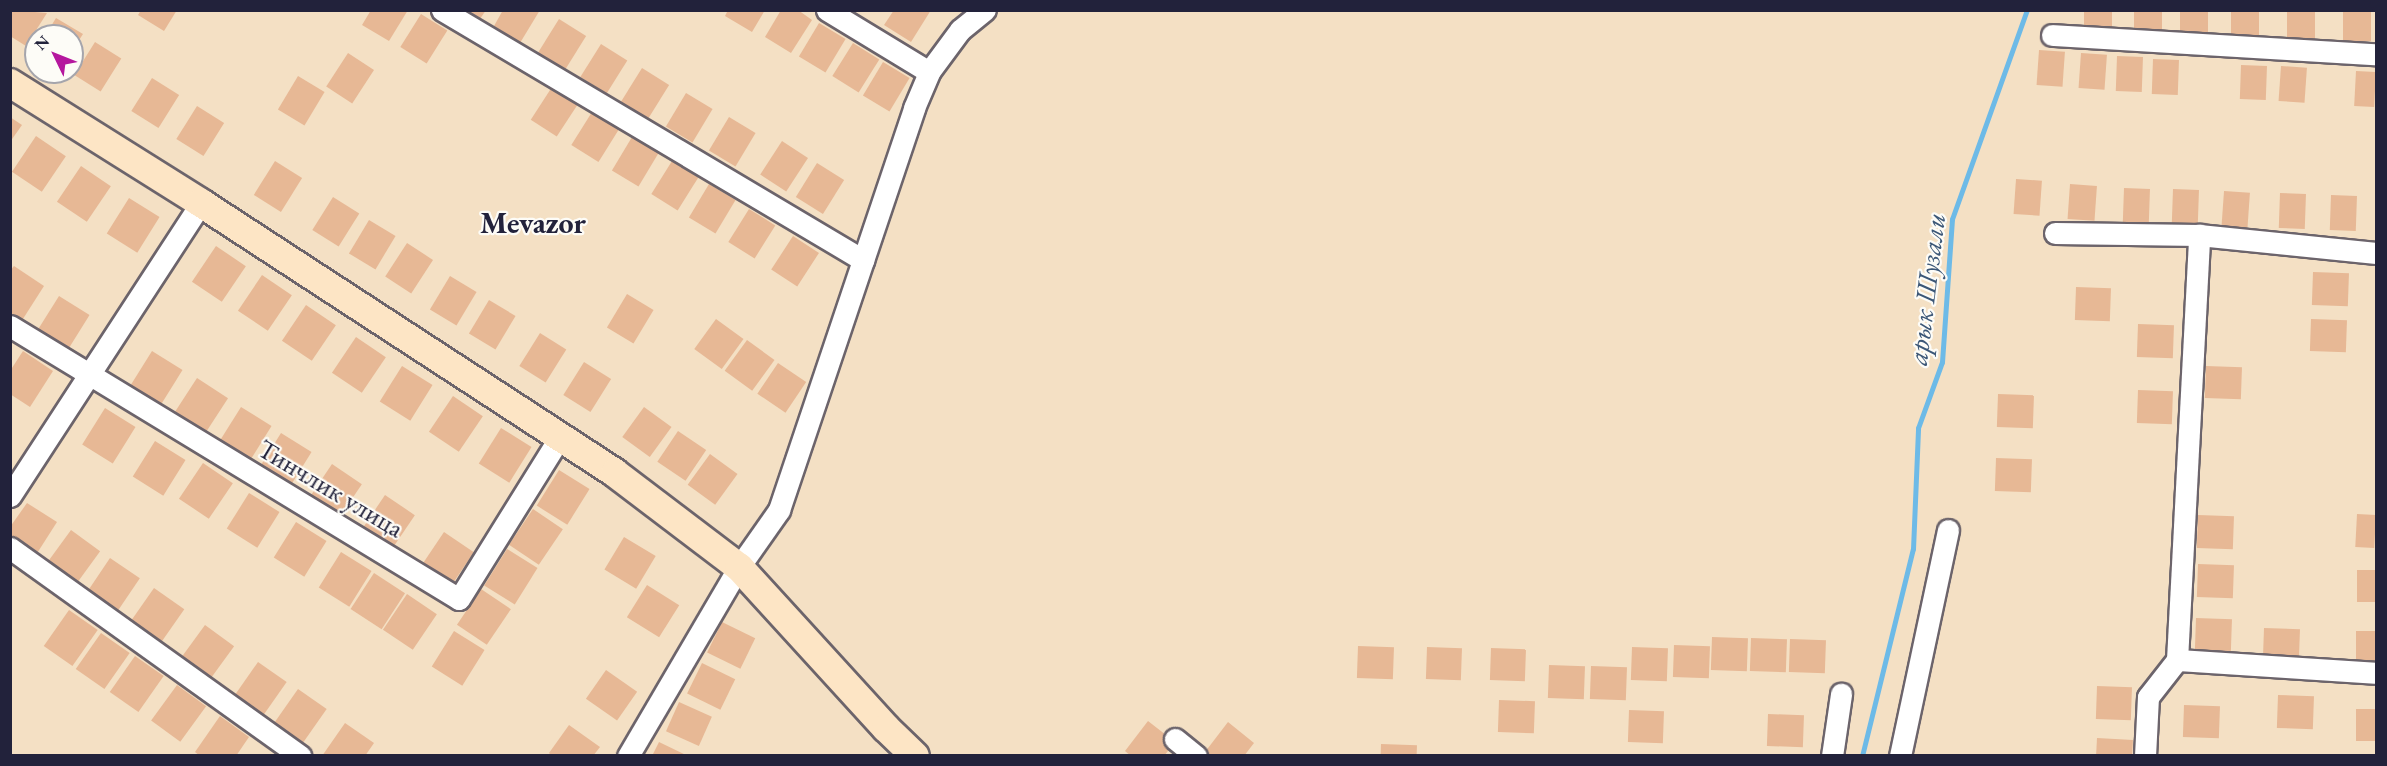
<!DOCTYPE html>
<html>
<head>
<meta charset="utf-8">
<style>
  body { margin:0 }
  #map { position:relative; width:2387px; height:766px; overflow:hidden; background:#f4e0c4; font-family:"EB Garamond",serif }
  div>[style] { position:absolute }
  .stream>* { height:5px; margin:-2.5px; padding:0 2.5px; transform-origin:2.5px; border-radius:2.5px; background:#6dbae7 }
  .building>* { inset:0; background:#e7b895; transform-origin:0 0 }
  .roads { filter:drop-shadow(2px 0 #6c646b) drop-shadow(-2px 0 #6c646b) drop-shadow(0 2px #6c646b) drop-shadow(0 -2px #6c646b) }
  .street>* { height:21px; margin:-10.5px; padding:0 10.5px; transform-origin:10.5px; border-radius:10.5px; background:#fff }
  .secondary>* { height:28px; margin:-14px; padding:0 14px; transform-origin:14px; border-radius:14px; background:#fde5c5 }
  span { translate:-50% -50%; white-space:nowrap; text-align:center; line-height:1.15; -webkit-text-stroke:4.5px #fdfcf7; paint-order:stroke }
  .street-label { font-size:27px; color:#22223b }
  .water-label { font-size:28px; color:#3c5777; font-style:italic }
  .quarter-label { font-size:30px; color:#22223b; font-weight:700 }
  .frame { position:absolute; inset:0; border:12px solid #22223b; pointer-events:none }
  .north { position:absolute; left:24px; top:24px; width:60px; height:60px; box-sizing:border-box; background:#fdfcf7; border:2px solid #a5a5ac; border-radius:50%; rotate:313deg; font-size:16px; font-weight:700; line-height:24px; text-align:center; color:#22223b }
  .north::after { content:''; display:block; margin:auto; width:21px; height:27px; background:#b5179e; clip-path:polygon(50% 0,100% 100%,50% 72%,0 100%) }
</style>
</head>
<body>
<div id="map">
  <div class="stream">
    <i style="left:1862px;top:756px;width:213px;rotate:-76.2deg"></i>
    <i style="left:1913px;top:549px;width:121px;rotate:-87.6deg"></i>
    <i style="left:1918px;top:428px;width:70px;rotate:-70deg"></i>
    <i style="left:1942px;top:362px;width:143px;rotate:-86deg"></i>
    <i style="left:1952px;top:219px;width:222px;rotate:-70.3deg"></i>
  </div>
  <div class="building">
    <i style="clip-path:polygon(11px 10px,47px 13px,26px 46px,10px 36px)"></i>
    <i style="clip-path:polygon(141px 10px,177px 10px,164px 31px,138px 15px)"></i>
    <i style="clip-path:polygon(371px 10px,408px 10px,389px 41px,362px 25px)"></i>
    <i style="clip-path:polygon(467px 10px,486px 10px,480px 19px)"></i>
    <i style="clip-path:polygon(503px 10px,540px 10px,520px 43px,494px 26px)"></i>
    <i style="clip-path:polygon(728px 10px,765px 10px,752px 32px,725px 16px)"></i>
    <i style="clip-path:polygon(781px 10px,798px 10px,812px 20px,791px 53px,765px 37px)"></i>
    <i style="clip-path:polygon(894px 10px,931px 10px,911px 42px,884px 25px)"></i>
    <i style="left:2084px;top:10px;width:28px;height:22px"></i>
    <i style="left:2134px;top:10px;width:28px;height:23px"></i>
    <i style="left:2180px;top:10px;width:28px;height:27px"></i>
    <i style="left:2231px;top:10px;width:28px;height:29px"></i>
    <i style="left:2287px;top:10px;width:28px;height:32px"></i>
    <i style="left:2343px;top:10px;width:28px;height:31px"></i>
    <i style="left:421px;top:14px;width:31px;height:39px;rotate:32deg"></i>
    <i style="clip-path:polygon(56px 18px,83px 34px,72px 51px,72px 36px,45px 36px)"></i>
    <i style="left:559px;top:19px;width:32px;height:40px;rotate:32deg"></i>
    <i style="left:819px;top:23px;width:31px;height:39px;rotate:31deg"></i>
    <i style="left:95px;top:42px;width:31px;height:39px;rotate:32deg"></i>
    <i style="left:853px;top:43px;width:31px;height:39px;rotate:32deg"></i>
    <i style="left:601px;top:44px;width:31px;height:39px;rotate:32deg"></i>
    <i style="left:2039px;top:50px;width:26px;height:35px;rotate:4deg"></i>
    <i style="left:348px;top:53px;width:31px;height:40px;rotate:33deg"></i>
    <i style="left:2081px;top:53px;width:26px;height:35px;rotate:4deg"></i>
    <i style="left:2117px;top:56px;width:26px;height:35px;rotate:2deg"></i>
    <i style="left:2153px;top:59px;width:26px;height:35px;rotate:2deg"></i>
    <i style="left:883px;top:62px;width:31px;height:39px;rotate:31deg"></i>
    <i style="left:2241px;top:65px;width:26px;height:34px;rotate:2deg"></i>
    <i style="left:2281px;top:66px;width:26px;height:35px;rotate:4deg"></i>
    <i style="left:642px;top:68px;width:32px;height:40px;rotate:32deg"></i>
    <i style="left:2356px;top:71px;width:20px;height:35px;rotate:3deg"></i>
    <i style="left:298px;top:76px;width:31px;height:39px;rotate:31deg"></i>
    <i style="left:152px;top:78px;width:32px;height:39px;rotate:32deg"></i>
    <i style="left:552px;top:87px;width:31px;height:39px;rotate:33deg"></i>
    <i style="left:686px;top:93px;width:31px;height:39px;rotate:31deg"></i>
    <i style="left:197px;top:106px;width:32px;height:39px;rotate:32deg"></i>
    <i style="left:592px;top:112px;width:32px;height:39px;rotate:32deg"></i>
    <i style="clip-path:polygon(10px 117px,22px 125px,10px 142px)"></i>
    <i style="left:729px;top:117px;width:31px;height:39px;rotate:31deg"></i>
    <i style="left:36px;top:136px;width:36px;height:43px;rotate:34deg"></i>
    <i style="left:632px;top:137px;width:31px;height:39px;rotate:31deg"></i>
    <i style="left:782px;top:141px;width:31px;height:40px;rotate:33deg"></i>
    <i style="left:275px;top:161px;width:32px;height:40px;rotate:32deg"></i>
    <i style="left:672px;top:161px;width:31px;height:39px;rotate:32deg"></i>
    <i style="left:817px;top:163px;width:32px;height:40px;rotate:32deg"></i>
    <i style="left:81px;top:166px;width:36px;height:43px;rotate:34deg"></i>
    <i style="left:2016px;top:179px;width:26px;height:35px;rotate:4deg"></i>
    <i style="left:709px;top:184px;width:31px;height:39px;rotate:31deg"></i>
    <i style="left:2070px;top:184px;width:27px;height:35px;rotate:4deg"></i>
    <i style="left:2124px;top:188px;width:26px;height:35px;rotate:2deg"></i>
    <i style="left:2173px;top:189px;width:26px;height:35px;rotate:2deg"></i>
    <i style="left:2224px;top:191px;width:26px;height:35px;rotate:4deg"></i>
    <i style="left:2280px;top:193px;width:26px;height:35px;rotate:2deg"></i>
    <i style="left:2331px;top:195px;width:26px;height:35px;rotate:2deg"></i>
    <i style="left:333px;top:197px;width:31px;height:39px;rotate:32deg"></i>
    <i style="left:129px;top:198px;width:36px;height:42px;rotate:32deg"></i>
    <i style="left:749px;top:209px;width:31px;height:39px;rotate:32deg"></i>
    <i style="left:369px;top:220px;width:31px;height:39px;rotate:31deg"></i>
    <i style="left:793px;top:236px;width:31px;height:40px;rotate:33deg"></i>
    <i style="left:407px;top:243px;width:31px;height:40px;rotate:33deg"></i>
    <i style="left:216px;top:246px;width:36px;height:43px;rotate:34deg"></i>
    <i style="clip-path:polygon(14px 266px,44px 286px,21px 322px,10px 315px,10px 271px)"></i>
    <i style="left:2313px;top:272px;width:36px;height:33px;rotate:2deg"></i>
    <i style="left:262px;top:275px;width:36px;height:43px;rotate:34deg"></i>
    <i style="left:450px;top:276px;width:31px;height:39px;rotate:31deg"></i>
    <i style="left:2076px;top:287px;width:35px;height:33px;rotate:2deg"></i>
    <i style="left:627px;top:294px;width:31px;height:39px;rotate:31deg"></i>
    <i style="left:59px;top:296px;width:36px;height:42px;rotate:32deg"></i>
    <i style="left:489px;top:300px;width:31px;height:39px;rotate:31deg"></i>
    <i style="left:306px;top:305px;width:36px;height:43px;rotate:34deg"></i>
    <i style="left:716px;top:319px;width:34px;height:37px;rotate:36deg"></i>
    <i style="left:2311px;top:319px;width:36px;height:32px;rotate:2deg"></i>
    <i style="left:2138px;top:324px;width:36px;height:33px;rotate:2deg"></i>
    <i style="left:540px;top:333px;width:31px;height:39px;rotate:32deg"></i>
    <i style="left:356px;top:337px;width:36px;height:43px;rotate:34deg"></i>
    <i style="left:747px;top:340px;width:34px;height:38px;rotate:36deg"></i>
    <i style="clip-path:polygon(23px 351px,53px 371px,30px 407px,10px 394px,10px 371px)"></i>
    <i style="left:152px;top:351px;width:36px;height:43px;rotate:32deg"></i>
    <i style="left:584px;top:362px;width:32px;height:39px;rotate:32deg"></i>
    <i style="left:778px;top:363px;width:34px;height:37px;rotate:34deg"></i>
    <i style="left:402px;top:366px;width:36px;height:42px;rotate:32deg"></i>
    <i style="left:2206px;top:366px;width:36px;height:32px;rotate:2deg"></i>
    <i style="left:197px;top:378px;width:37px;height:43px;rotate:33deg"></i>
    <i style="left:2138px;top:390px;width:35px;height:33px;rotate:2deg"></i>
    <i style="left:1998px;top:394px;width:36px;height:33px;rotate:2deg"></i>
    <i style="left:453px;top:396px;width:36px;height:43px;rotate:34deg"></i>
    <i style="left:241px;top:407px;width:36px;height:42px;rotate:32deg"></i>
    <i style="left:644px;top:407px;width:34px;height:37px;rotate:36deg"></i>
    <i style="left:105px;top:408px;width:36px;height:43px;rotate:32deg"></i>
    <i style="left:501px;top:428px;width:36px;height:42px;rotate:32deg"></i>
    <i style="left:678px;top:431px;width:34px;height:37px;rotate:34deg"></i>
    <i style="left:281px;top:433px;width:36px;height:42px;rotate:32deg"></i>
    <i style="left:155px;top:441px;width:36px;height:42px;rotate:32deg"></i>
    <i style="left:710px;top:454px;width:34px;height:38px;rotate:36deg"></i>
    <i style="left:1996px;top:458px;width:36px;height:33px;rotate:2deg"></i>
    <i style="left:203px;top:463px;width:36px;height:43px;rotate:34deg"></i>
    <i style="left:332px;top:464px;width:36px;height:43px;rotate:34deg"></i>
    <i style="left:559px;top:470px;width:36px;height:42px;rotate:32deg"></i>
    <i style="left:249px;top:493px;width:36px;height:42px;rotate:32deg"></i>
    <i style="left:385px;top:495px;width:36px;height:43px;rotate:34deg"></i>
    <i style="clip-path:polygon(27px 503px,57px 522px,34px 558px,10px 543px,10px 527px)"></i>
    <i style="left:533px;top:509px;width:36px;height:43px;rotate:34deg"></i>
    <i style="left:2357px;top:514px;width:19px;height:33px;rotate:3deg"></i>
    <i style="left:2198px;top:515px;width:36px;height:33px;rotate:2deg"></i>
    <i style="left:296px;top:522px;width:36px;height:42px;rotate:32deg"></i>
    <i style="left:71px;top:530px;width:36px;height:44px;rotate:36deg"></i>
    <i style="left:444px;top:532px;width:36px;height:43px;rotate:34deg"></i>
    <i style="left:624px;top:537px;width:37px;height:38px;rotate:31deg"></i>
    <i style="left:507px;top:549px;width:36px;height:43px;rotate:32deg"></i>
    <i style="left:341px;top:552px;width:36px;height:42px;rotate:32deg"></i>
    <i style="left:110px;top:558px;width:36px;height:43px;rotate:34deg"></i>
    <i style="left:2198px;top:564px;width:36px;height:33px;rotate:2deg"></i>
    <i style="left:2357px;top:570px;width:19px;height:32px"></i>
    <i style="left:374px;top:573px;width:37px;height:43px;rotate:33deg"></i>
    <i style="left:647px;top:585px;width:38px;height:38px;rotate:32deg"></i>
    <i style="left:154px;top:588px;width:37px;height:43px;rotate:35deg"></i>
    <i style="left:481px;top:589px;width:36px;height:43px;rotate:34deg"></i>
    <i style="left:407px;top:594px;width:36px;height:43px;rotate:34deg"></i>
    <i style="left:69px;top:610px;width:35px;height:44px;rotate:35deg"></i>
    <i style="left:2196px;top:618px;width:36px;height:33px;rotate:2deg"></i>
    <i style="left:722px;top:622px;width:37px;height:34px;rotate:26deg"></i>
    <i style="left:205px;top:625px;width:36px;height:44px;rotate:36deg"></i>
    <i style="left:2264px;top:628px;width:36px;height:33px;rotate:2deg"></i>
    <i style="left:454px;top:631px;width:36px;height:42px;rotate:32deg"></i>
    <i style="left:2356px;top:631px;width:20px;height:32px"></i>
    <i style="left:101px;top:633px;width:35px;height:44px;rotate:35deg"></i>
    <i style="left:1712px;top:637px;width:36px;height:33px;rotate:2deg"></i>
    <i style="left:1751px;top:638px;width:36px;height:33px;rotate:2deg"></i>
    <i style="left:1790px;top:639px;width:36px;height:33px;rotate:2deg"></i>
    <i style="left:1674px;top:645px;width:36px;height:32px;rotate:2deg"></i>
    <i style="left:1358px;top:646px;width:36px;height:32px;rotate:2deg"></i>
    <i style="left:1427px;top:647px;width:35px;height:32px;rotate:2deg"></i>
    <i style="left:1632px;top:647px;width:36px;height:33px;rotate:2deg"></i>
    <i style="left:1491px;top:648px;width:35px;height:32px;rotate:2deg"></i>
    <i style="left:135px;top:656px;width:35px;height:44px;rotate:35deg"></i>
    <i style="left:258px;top:662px;width:35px;height:44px;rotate:35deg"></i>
    <i style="left:702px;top:663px;width:37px;height:34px;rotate:26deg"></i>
    <i style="left:1549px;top:665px;width:36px;height:33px;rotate:2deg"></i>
    <i style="left:1591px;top:666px;width:36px;height:33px;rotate:2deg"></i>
    <i style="left:606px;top:670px;width:38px;height:35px;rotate:35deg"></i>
    <i style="left:177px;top:685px;width:36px;height:44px;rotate:36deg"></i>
    <i style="left:2097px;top:686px;width:35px;height:33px;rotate:2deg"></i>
    <i style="left:298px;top:689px;width:35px;height:44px;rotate:35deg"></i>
    <i style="left:2278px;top:695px;width:36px;height:33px;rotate:2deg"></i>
    <i style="left:1499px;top:700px;width:36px;height:32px;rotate:2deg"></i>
    <i style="left:679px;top:702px;width:36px;height:32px;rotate:24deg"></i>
    <i style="left:2184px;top:705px;width:36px;height:32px;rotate:2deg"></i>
    <i style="left:2356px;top:709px;width:20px;height:32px"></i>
    <i style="left:1629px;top:710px;width:35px;height:32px;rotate:2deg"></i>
    <i style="left:1768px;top:714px;width:36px;height:32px;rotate:2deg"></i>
    <i style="clip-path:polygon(220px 716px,249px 737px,236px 756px,200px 756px,195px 752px)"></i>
    <i style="clip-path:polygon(1148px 721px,1175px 742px,1164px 756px,1131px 756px,1125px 751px)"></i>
    <i style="clip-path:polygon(1228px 722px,1254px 743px,1244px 756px,1209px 756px,1205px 752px)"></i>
    <i style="clip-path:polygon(345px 723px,374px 743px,365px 756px,322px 756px)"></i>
    <i style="clip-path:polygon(569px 725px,600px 747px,593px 756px,552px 756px,549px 753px)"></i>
    <i style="left:2097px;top:738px;width:36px;height:18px;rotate:3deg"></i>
    <i style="clip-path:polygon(659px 742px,688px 756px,652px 756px)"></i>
    <i style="left:1381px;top:744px;width:36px;height:12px;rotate:2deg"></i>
  </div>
  <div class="roads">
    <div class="street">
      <i style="left:442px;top:10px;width:490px;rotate:30.7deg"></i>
      <i style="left:827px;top:10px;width:119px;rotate:31.3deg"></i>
      <i style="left:2052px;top:35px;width:325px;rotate:3.4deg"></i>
      <i style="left:2055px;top:233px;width:144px;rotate:0.8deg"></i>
      <i style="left:2199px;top:235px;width:178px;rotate:5.8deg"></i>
      <i style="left:10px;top:326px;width:525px;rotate:31.3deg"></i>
      <i style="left:459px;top:599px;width:191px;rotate:-58.1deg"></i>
      <i style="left:10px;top:496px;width:350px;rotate:-56.9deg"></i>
      <i style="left:10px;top:548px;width:357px;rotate:35.6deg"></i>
      <i style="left:2177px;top:660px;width:199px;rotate:3.7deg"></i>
      <i style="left:1175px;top:739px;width:27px;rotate:39deg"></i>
      <i style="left:628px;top:756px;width:219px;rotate:-59.6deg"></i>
      <i style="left:739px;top:567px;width:70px;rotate:-54.9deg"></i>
      <i style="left:779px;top:510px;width:424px;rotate:-71.4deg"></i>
      <i style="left:914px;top:108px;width:39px;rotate:-67deg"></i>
      <i style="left:929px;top:72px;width:52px;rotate:-53.6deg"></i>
      <i style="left:960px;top:30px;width:32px;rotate:-39deg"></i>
      <i style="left:1832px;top:756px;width:63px;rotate:-81.7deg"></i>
      <i style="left:1900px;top:756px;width:231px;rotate:-78deg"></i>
      <i style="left:2145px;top:756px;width:59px;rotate:-87.1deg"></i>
      <i style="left:2148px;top:697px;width:47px;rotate:-51.9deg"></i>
      <i style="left:2177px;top:660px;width:426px;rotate:-87deg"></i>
    </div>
    <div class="secondary">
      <i style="left:10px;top:83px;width:226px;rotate:32.1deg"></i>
      <i style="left:201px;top:203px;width:494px;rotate:33.1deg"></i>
      <i style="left:615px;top:473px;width:156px;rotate:37.2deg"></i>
      <i style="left:739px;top:567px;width:218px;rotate:47.6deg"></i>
      <i style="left:886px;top:728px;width:40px;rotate:44deg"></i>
    </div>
  </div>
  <div class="street-label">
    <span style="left:331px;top:488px;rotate:31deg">Тинчлик улица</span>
  </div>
  <div class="water-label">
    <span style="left:1926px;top:289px;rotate:-83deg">арык Шузали</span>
  </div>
  <div class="quarter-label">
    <span style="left:533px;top:223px">Mevazor</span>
  </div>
  <div class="frame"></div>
  <div class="north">N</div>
</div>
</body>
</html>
